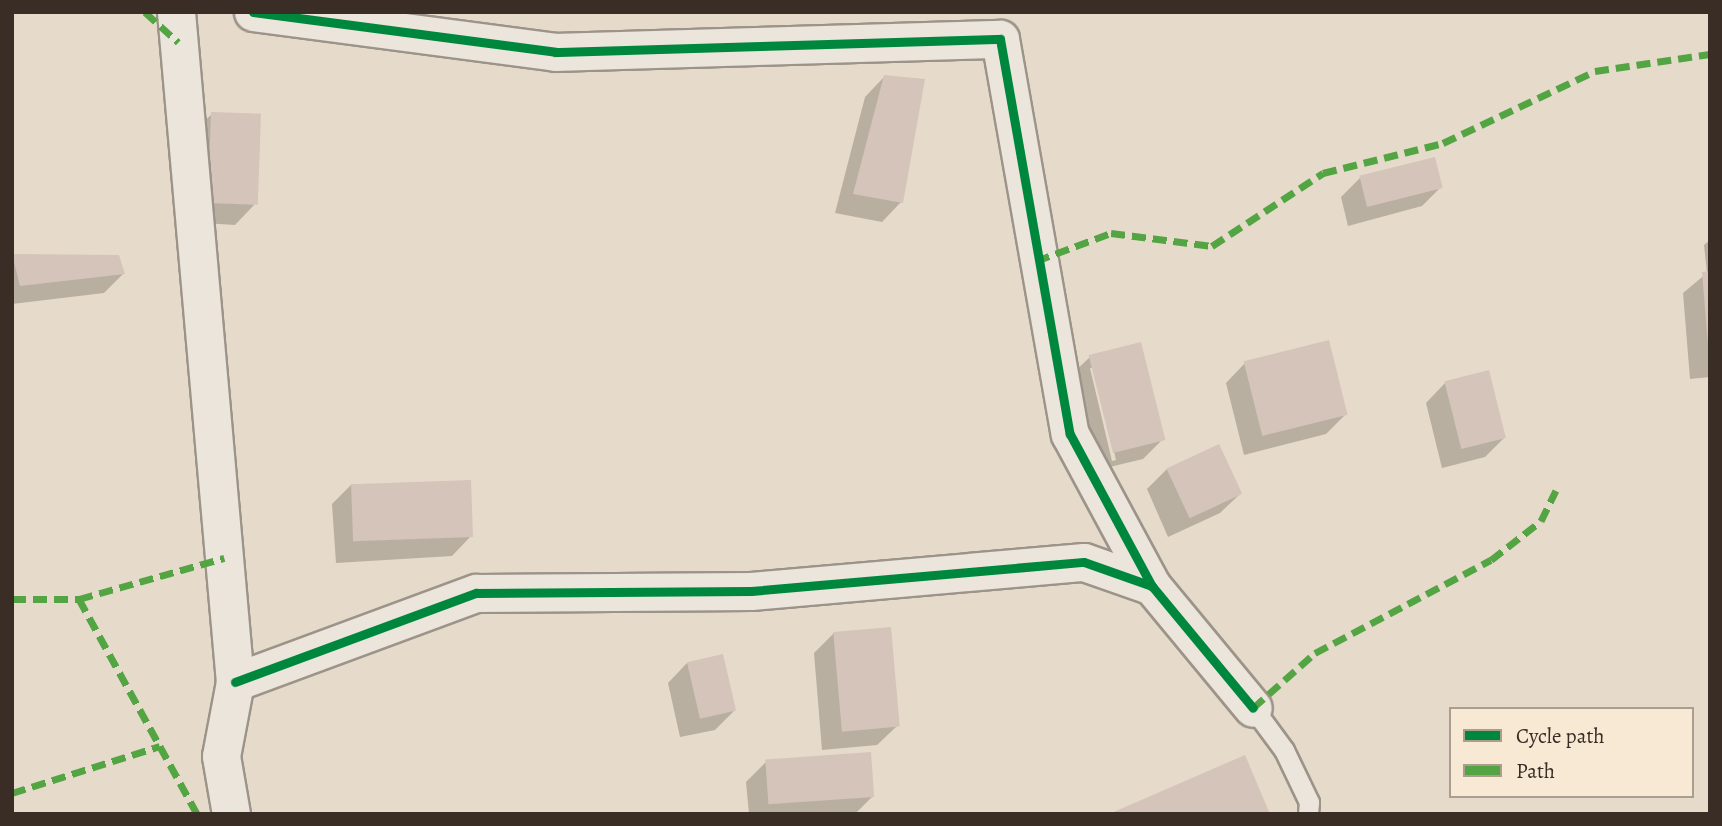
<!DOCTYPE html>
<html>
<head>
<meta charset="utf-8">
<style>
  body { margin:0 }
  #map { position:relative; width:1722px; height:826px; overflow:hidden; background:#e6dbca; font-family:Alegreya,serif }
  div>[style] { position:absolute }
  .shadow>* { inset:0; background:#0003 }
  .building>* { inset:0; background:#d4c4ba; transform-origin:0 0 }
  .roads { filter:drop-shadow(2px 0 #9c9489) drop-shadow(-2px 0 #9c9489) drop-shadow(0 2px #9c9489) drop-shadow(0 -2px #9c9489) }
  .service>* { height:19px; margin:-9.5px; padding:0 9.5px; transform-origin:9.5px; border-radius:9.5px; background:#ebe5dc }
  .minor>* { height:37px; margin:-18.5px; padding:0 18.5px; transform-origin:18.5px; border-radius:18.5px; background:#ebe5dc }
  .quiet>* { height:7px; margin-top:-3.5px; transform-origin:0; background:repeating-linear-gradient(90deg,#53a442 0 14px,transparent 0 21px) }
  .cycleway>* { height:9px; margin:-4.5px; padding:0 4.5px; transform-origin:4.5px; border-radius:4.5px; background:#00873e }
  span { translate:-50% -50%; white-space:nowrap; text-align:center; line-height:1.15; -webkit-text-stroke:5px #f7e9d4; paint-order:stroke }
  .frame { position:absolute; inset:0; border:14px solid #392d25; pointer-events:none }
  .legend { position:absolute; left:1449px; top:707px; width:245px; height:91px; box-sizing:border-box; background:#f7e9d4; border:2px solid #ab9e8e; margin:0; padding:9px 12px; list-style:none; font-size:21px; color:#392d25 }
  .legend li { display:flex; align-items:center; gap:14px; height:35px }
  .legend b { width:35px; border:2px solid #ab9e8e }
</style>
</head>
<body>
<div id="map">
  <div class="shadow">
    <i style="clip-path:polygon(884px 77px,901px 202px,882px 222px,835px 213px,865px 97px)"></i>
    <i style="clip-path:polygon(212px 114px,254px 205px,235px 225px,187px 222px,192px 133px)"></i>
    <i style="clip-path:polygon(1360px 178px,1441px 187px,1422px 206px,1348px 226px,1341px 197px)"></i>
    <i style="clip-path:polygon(1710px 240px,1710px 377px,1690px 379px,1683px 293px,1707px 273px,1704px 245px)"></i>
    <i style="clip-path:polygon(12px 255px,118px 256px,123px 274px,104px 293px,12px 304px)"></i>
    <i style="clip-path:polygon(evenodd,1090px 357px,1163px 439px,1143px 459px,1093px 471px,1070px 376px,1090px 357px,1090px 368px,1094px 368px,1116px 460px,1112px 461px,1090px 368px)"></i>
    <i style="clip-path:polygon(1245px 363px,1346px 414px,1326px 434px,1244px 455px,1226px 383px)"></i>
    <i style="clip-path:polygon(1445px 383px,1504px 438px,1485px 457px,1442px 468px,1426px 403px)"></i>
    <i style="clip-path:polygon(1219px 446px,1240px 494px,1220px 513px,1168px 537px,1147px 489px,1167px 469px)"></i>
    <i style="clip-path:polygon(352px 484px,471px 536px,452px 556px,336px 563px,332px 504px)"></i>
    <i style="clip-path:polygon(834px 633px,897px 726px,877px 745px,822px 750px,814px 653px)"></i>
    <i style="clip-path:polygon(687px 663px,735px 710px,715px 730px,680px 737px,668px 683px)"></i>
    <i style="clip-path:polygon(766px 762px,872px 797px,855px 814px,749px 814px,746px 782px)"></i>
  </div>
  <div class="building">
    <i style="clip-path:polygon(884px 75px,925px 79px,903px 203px,853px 194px)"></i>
    <i style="left:211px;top:112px;width:50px;height:91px;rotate:2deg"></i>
    <i style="left:1435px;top:157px;width:32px;height:78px;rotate:76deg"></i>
    <i style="clip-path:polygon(12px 254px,119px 255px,125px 274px,20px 286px)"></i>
    <i style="clip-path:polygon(1710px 271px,1710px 345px,1708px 345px,1702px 272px)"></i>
    <i style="left:1329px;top:340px;width:77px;height:88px;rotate:76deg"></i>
    <i style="left:1141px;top:342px;width:101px;height:54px;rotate:76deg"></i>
    <i style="left:1489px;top:370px;width:70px;height:46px;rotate:76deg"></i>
    <i style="left:1219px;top:444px;width:55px;height:58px;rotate:65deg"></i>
    <i style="left:471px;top:480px;width:57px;height:120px;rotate:88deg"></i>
    <i style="left:891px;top:627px;width:100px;height:58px;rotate:85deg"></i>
    <i style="left:723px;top:654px;width:58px;height:37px;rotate:77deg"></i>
    <i style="left:871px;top:752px;width:45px;height:106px;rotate:86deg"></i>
    <i style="clip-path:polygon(1245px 755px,1270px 814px,1109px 814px)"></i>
  </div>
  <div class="roads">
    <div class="service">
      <i style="left:1253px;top:708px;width:52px;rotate:53.6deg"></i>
      <i style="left:1284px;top:750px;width:58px;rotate:64.3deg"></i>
      <i style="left:1309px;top:802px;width:12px;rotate:95deg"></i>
    </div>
    <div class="minor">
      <i style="left:176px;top:12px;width:673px;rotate:84.97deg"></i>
      <i style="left:235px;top:682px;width:75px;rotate:100.7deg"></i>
      <i style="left:221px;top:756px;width:59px;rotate:80.2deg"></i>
      <i style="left:253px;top:12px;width:305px;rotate:7.5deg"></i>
      <i style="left:555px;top:52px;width:445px;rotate:-1.7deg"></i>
      <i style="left:1000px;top:39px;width:401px;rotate:80deg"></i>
      <i style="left:1070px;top:434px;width:173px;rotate:61.7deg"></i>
      <i style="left:1152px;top:586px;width:158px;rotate:50.4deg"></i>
      <i style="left:235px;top:682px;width:257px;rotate:-20.3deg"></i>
      <i style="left:476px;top:593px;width:275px;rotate:-0.4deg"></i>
      <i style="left:751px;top:591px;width:334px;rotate:-5deg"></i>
      <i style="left:1084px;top:562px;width:72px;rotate:19.4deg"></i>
    </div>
  </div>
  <div class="quiet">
    <i style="left:145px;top:12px;width:45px;rotate:42.3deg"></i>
    <i style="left:1036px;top:261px;width:80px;rotate:-20.5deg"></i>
    <i style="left:1111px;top:233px;width:102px;rotate:7.3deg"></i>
    <i style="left:1212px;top:246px;width:133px;rotate:-33.3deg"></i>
    <i style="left:1323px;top:173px;width:124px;rotate:-14deg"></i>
    <i style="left:1443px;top:143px;width:168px;rotate:-25.3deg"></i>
    <i style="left:1595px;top:71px;width:116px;rotate:-8.4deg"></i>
    <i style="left:12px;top:599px;width:67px"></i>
    <i style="left:79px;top:599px;width:151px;rotate:-15.8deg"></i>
    <i style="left:79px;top:599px;width:245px;rotate:61.2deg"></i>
    <i style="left:1253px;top:708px;width:83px;rotate:-41.6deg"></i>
    <i style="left:1315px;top:653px;width:199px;rotate:-27.9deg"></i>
    <i style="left:1491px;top:560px;width:63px;rotate:-38deg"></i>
    <i style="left:1541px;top:521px;width:34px;rotate:-64deg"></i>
    <i style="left:12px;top:793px;width:155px;rotate:-17.6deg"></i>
  </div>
  <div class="cycleway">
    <i style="left:253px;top:12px;width:305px;rotate:7.5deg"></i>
    <i style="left:555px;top:52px;width:445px;rotate:-1.7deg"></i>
    <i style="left:1000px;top:39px;width:401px;rotate:80deg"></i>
    <i style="left:1070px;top:434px;width:173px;rotate:61.7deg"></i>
    <i style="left:1152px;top:586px;width:158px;rotate:50.4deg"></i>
    <i style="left:235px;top:682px;width:257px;rotate:-20.3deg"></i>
    <i style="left:476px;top:593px;width:275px;rotate:-0.4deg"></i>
    <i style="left:751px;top:591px;width:334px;rotate:-5deg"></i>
    <i style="left:1084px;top:562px;width:72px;rotate:19.4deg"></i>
  </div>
  <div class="frame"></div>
  <ul class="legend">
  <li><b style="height:9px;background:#00873e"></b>Cycle path</li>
  <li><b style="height:9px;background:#53a442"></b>Path</li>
  </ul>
</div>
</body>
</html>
